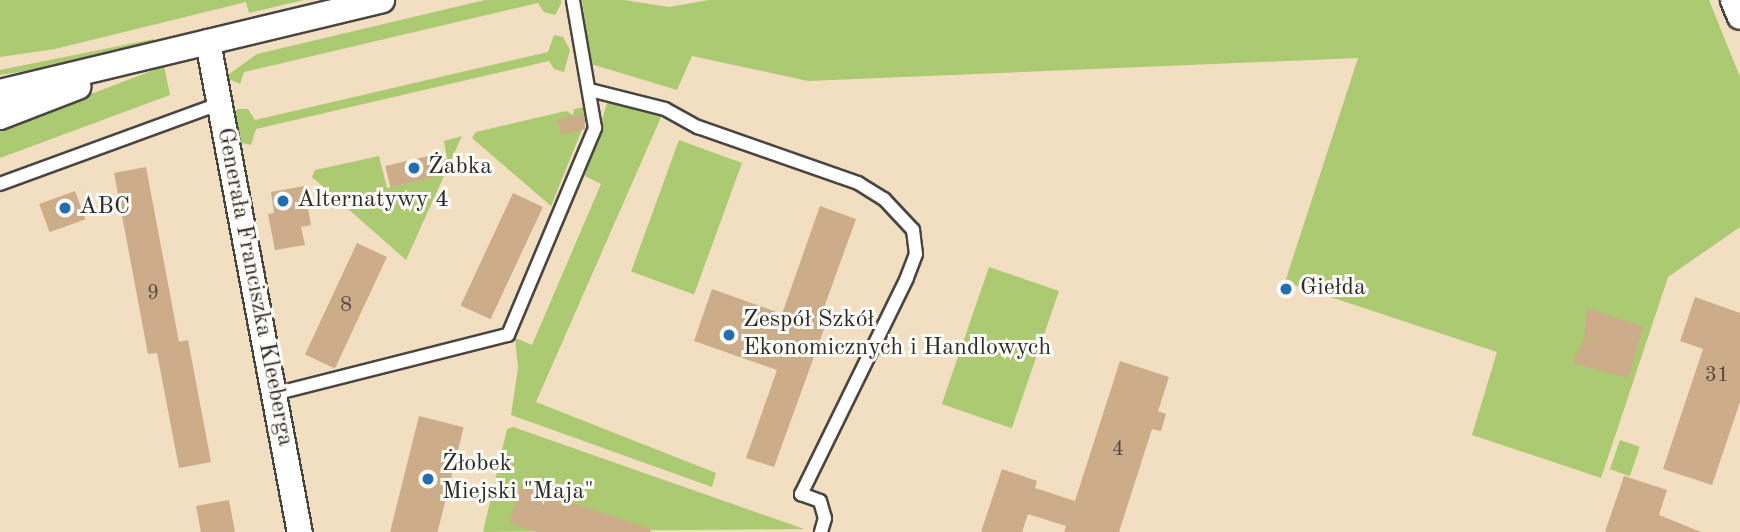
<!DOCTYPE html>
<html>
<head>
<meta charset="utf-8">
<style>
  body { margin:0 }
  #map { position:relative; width:1740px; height:532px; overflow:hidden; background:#f2dfc1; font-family:"Old Standard TT",serif }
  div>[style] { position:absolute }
  .green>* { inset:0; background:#acca71; transform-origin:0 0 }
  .building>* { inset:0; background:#cdac8a; transform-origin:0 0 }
  .roads { filter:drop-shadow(2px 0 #494642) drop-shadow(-2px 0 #494642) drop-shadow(0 2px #494642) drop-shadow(0 -2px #494642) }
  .service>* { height:12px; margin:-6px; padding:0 6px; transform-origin:6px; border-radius:6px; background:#fff }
  .minor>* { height:24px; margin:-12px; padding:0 12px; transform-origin:12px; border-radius:12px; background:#fff }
  .dots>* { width:19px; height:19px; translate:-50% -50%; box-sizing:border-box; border:4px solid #fdfcf7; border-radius:50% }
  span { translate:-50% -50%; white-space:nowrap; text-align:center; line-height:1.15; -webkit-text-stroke:6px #fdfcf7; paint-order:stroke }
  .number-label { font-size:21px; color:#544b43 }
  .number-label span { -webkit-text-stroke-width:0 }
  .poi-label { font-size:24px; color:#2b2b2b }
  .left { translate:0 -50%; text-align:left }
  .street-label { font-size:24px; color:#2b2b2b }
</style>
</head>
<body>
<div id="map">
  <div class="green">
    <i style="clip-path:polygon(0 0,304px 0,249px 13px,246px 2px,55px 49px,0 57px)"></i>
    <i style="clip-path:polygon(485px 0,561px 0,561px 4px,555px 15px,544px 12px,538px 3px,244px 72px,240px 84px,225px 77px,257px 54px)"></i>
    <i style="clip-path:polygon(624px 0,669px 7px,709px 0,1709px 0,1740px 77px,1740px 227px,1668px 277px,1601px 478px,1472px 435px,1497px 352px,1285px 282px,1358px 58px,808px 81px,692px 56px,677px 90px,591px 64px,582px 0)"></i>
    <i style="clip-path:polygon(554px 35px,563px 37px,570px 50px,564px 72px,554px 69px,549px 61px,256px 129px,251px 145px,238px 142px,232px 118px,237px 109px,248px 109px,255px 120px,548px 52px)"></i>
    <i style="clip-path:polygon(154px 39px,155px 44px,60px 66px,0 75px,0 70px)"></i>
    <i style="clip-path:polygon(164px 66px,170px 95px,0 158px,0 129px)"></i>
    <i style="clip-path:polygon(608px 100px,662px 115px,536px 402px,716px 473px,712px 487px,511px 415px,518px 368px,515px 338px,532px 345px,601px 184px,585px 176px)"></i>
    <i style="clip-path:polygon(584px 107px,586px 120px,551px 206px,472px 138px,476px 132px,566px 111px,573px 115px,574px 109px)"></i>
    <i style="clip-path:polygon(462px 136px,406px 260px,312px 177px,315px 170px,379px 156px,387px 188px,442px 175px,439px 161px,447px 159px,444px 141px)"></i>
    <i style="left:679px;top:140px;width:67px;height:140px;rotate:20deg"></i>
    <i style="left:989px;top:267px;width:74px;height:145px;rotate:19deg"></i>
    <i style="clip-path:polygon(513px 427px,804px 529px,483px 532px,507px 429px)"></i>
    <i style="left:1620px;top:440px;width:21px;height:31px;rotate:19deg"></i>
  </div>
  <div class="building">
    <i style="clip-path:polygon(584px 114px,585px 129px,561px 135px,557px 120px)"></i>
    <i style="left:437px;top:154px;width:22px;height:53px;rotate:77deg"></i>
    <i style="clip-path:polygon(146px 167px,179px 342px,188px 340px,211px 462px,179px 468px,157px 353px,148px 354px,114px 173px)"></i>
    <i style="clip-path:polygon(304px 186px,311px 225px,301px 227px,305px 245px,275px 250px,268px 214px,274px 213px,271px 192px)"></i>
    <i style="left:75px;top:191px;width:30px;height:38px;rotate:70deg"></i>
    <i style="left:513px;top:193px;width:33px;height:124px;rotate:25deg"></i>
    <i style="clip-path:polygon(820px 206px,856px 219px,817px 327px,824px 329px,774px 467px,746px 458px,777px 370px,694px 341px,712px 289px,782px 314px)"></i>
    <i style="left:357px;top:243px;width:33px;height:123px;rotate:25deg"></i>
    <i style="clip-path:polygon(1695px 297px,1740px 313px,1740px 402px,1712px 485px,1663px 469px,1703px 349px,1680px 341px)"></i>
    <i style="clip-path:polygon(1587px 308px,1643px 327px,1628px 378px,1572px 363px,1584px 340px)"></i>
    <i style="clip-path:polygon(1120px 361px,1169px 377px,1158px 411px,1166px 414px,1161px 431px,1152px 429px,1119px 532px,1064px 532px,1066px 526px,1028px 514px,1022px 532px,981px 532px,1002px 469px,1037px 481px,1035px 488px,1075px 501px)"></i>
    <i style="left:419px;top:416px;width:46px;height:119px;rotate:14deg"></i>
    <i style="clip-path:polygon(1624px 476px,1667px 490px,1659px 515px,1701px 532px,1605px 532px)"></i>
    <i style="clip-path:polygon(521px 486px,651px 529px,650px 532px,536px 532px,509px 523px)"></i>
    <i style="clip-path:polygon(229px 500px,235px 532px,201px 532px,196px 506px)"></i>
  </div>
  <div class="roads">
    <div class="service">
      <i style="left:590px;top:90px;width:77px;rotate:14.2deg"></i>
      <i style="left:665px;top:109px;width:38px;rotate:29deg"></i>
      <i style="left:698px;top:127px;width:170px;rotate:19.3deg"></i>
      <i style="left:858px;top:183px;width:31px;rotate:32deg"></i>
      <i style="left:884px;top:199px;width:42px;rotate:46.9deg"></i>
      <i style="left:913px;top:230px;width:24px;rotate:83deg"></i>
      <i style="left:916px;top:254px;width:26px;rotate:111deg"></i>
      <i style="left:907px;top:278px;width:241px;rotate:116.1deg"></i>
      <i style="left:801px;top:494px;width:20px;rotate:20deg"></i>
      <i style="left:820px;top:501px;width:18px;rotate:74deg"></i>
      <i style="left:825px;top:518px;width:15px;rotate:106deg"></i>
      <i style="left:0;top:184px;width:233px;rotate:-20.1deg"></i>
      <i style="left:274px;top:394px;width:241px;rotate:-14.2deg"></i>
      <i style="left:508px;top:335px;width:225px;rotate:-67.2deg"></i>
      <i style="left:595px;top:128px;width:130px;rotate:-99.8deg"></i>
    </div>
    <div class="minor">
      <i style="left:1733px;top:0;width:18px;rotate:68deg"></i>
      <i style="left:208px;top:42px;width:499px;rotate:79.4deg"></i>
      <i style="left:0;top:92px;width:393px;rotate:-13.5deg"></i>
      <i style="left:0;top:117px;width:84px;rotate:-21deg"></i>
    </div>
  </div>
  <div class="dots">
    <i style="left:414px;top:168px;background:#1f6fb2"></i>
    <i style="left:283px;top:201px;background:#1f6fb2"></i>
    <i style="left:65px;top:208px;background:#1f6fb2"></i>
    <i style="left:1286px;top:289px;background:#1f6fb2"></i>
    <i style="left:729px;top:335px;background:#1f6fb2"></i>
    <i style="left:428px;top:479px;background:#1f6fb2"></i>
  </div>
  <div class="number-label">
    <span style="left:153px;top:294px">9</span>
    <span style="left:346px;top:306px">8</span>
    <span style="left:1717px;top:376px">31</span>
    <span style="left:1118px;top:450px">4</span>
  </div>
  <div class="poi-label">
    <span class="left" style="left:428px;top:168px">Żabka</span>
    <span class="left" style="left:297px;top:201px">Alternatywy 4</span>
    <span class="left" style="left:79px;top:208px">ABC</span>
    <span class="left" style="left:1300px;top:289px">Giełda</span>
    <span class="left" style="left:743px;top:335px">Zespół Szkół<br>Ekonomicznych i Handlowych</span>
    <span class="left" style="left:442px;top:479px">Żłobek<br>Miejski "Maja"</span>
  </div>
  <div class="street-label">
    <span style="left:254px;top:287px;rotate:79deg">Generała Franciszka Kleeberga</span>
  </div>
</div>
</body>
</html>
